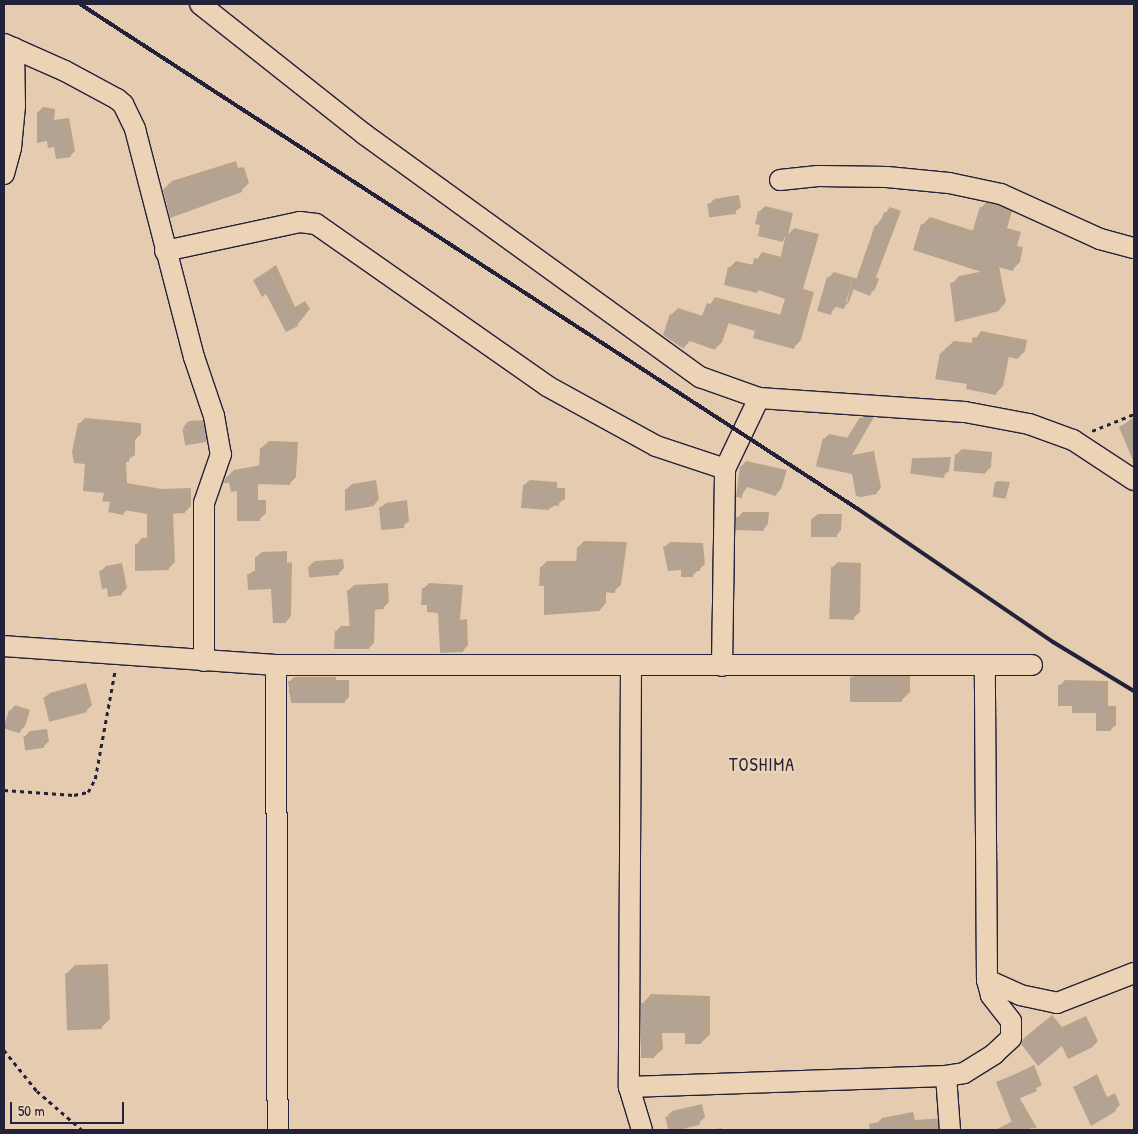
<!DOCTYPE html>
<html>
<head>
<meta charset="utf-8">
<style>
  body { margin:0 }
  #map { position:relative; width:1138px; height:1134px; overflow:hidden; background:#e5ccb0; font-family:"Patrick Hand",sans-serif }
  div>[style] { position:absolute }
  .shadow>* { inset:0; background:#0003 }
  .building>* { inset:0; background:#b4a293; transform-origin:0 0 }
  .path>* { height:2.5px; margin-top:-1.25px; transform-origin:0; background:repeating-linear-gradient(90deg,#22223b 0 4px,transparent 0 8px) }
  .roads { filter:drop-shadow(1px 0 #22223b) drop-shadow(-1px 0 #22223b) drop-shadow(0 1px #22223b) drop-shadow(0 -1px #22223b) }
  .minor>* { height:20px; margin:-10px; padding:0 10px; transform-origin:10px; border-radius:10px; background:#edd3b5 }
  .rail>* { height:4px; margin:-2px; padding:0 2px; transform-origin:2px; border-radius:2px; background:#22223b }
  span { translate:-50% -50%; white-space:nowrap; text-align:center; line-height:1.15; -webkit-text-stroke:5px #edd3b5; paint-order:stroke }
  .neighbourhood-label { font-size:18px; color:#22223b; letter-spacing:1px }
  .frame { position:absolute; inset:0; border:5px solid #22223b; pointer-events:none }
  .scale { position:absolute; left:10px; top:1102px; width:114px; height:22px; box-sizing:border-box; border:2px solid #22223b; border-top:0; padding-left:6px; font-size:15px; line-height:18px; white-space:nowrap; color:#22223b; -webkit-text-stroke:4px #edd3b5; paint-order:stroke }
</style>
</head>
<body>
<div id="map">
  <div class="shadow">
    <i style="clip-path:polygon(43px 107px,55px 109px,54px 120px,69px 118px,75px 151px,70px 156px,55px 145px,38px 112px)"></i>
    <i style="clip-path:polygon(236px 161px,238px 168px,244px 167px,249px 183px,241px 191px,164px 189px,172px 181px)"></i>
    <i style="clip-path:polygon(739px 195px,741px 207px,735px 212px,709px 205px,714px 199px)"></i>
    <i style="clip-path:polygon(988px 200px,1013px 208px,1007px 228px,1021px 232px,1017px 246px,1023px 247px,1020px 262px,1013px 269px,999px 266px,1006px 302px,999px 310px,952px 284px,959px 276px,984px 271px,922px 225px,930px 217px,974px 231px,981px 208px)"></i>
    <i style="clip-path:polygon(765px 206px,793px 213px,788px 235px,794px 228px,819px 234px,803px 289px,814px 292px,801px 340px,794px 347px,757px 330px,729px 322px,722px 342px,715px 349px,691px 340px,684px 347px,671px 315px,678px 308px,703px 316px,715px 297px,782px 315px,787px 298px,760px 289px,757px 292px,729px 268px,736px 261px,754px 265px,762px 252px,782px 257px,787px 235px,782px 240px,762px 224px,759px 212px)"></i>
    <i style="clip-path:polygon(evenodd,890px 207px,901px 211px,876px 277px,879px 279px,875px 289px,870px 294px,854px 288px,849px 302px,844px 307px,837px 305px,830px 314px,828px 278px,834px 272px,858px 279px,876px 226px,890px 207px,852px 278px,847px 302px,845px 302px,852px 278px)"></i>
    <i style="clip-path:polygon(276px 265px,295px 307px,305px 301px,310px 309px,297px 325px,254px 280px)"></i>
    <i style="clip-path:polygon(981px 331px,1027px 340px,1025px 351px,1018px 358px,1009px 356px,1003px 386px,996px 393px,968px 383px,941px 353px,954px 341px,973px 343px)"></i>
    <i style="clip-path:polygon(867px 412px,874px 417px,852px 455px,874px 451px,881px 488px,876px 493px,853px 473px,816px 465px,824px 439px,829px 434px,849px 438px)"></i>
    <i style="clip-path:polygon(1134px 417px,1134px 456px,1133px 457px,1120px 427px)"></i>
    <i style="clip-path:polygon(85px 418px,141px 423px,141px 434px,135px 440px,135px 455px,126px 461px,127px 483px,162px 489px,191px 488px,191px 506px,185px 512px,173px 512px,175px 562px,168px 569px,136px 545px,142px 538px,149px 538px,148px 513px,128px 509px,123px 514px,111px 501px,87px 463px,79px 424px)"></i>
    <i style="clip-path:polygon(209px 420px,212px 435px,206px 441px,183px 427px,189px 421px)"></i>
    <i style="clip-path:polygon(269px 441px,298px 442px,296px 477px,289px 484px,258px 483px,258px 500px,266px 500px,266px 513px,259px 520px,227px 477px,234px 470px,261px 465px,261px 448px)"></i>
    <i style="clip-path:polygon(962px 449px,992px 452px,991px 467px,985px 473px,956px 455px)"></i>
    <i style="clip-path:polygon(951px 457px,949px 471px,943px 476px,913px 463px,919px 458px)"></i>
    <i style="clip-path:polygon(746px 461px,787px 470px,781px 489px,776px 494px,748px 486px,741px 496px,741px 467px)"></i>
    <i style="clip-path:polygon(376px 480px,379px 499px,374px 505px,346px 509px,347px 489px,352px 484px)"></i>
    <i style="clip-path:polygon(530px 480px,557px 482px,557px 488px,565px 488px,565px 499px,549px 509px,524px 485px)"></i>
    <i style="clip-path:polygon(998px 481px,1010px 482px,1006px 497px,996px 483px)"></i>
    <i style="clip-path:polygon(407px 500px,409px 521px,403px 526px,380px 508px,386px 503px)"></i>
    <i style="clip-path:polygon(743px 512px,769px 512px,768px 524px,763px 530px,737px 518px)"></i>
    <i style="clip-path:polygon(818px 514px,842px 514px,841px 530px,836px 536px,812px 519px)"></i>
    <i style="clip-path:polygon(584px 541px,627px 542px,621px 585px,614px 591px,606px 591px,606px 603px,600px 610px,545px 585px,541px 567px,547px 561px,577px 561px,578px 547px)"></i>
    <i style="clip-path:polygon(670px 542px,703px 543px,705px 564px,693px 575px,682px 569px,664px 547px)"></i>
    <i style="clip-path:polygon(287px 551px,287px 563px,292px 562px,291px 616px,286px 622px,272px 588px,249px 574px,257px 569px,256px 557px,262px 552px)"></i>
    <i style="clip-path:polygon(343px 559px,344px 568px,338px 574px,309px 566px,315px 561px)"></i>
    <i style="clip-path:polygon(838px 562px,861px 563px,860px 612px,854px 617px,832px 568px)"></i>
    <i style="clip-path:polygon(122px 563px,127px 588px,121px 594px,108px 587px,100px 572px,106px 566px)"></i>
    <i style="clip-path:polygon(388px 583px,389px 602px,383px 608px,375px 608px,374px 643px,369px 648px,336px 631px,341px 626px,351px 626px,349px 590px,354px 585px)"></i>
    <i style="clip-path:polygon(429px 583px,463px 585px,460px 620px,467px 619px,468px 645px,463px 651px,439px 612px,428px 604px,423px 589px)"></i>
    <i style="clip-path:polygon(910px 669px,910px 692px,901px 701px,851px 678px,860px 670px)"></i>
    <i style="clip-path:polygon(294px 677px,336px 677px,336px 680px,349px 680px,349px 697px,344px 702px,289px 693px,289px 682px)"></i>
    <i style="clip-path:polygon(1065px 680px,1108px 681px,1108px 706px,1116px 706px,1116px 725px,1110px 730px,1097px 712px,1074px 705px,1059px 686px)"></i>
    <i style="clip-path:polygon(86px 683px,92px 705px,86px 711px,44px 698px,50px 693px)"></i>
    <i style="clip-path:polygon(15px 705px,30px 710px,25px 726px,19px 732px,10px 711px)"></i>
    <i style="clip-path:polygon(47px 729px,49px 741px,43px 747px,24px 737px,30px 731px)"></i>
    <i style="clip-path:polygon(108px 964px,110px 1019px,101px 1028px,67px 973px,75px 965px)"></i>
    <i style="clip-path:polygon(651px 994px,710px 996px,710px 1034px,701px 1043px,686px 1032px,662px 1032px,663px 1049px,654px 1057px,643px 1003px)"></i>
    <i style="clip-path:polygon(1052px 1015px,1062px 1027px,1086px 1016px,1098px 1041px,1093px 1046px,1024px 1039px)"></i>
    <i style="clip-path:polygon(1034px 1065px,1042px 1085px,1019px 1097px,1037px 1128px,995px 1130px,1013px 1121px,997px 1083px)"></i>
    <i style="clip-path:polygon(1097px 1074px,1107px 1097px,1115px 1093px,1120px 1105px,1115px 1110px,1074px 1087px)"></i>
    <i style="clip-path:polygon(702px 1104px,705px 1117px,699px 1123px,667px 1116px,672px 1111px)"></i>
    <i style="clip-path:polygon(913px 1112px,915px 1120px,942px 1118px,945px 1130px,878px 1130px,877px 1123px,882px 1118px)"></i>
    <i style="clip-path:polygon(721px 1128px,722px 1130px,712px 1130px)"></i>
  </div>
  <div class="building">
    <i style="clip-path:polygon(37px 112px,51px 113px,50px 124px,65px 122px,71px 157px,56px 159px,54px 147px,48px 148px,47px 141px,37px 143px)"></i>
    <i style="clip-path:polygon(228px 168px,230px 176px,237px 174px,242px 192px,170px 218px,163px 189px)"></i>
    <i style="left:734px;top:200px;width:14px;height:27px;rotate:82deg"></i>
    <i style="clip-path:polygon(980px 207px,1007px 215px,1001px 235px,1015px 239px,1010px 253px,1017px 255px,1013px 271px,991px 265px,999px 311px,955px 322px,950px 283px,991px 275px,913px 250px,921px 224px,970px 239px)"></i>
    <i style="clip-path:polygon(758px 211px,788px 218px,783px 242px,758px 236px,760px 225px,755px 224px)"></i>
    <i style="clip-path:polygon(884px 212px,897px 216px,871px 282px,875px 284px,870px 296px,853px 289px,875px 225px,879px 227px)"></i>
    <i style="clip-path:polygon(786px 234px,813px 240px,797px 296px,808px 299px,794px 349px,753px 338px,755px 331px,725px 322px,715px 350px,687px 340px,684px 349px,663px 335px,670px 314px,699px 323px,707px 303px,778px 322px,785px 299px,758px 290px,757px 293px,724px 285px,728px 267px,751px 273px,754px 258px,779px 264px)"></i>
    <i style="clip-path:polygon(270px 270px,290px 311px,300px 306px,305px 316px,295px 321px,298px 326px,286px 332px,266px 294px,262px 297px,253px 280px)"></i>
    <i style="clip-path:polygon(827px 277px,851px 284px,844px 309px,833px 306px,831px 315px,817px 311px)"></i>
    <i style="clip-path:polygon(973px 337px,1021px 347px,1018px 359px,1004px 356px,996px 395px,966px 389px,967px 384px,935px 379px,940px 353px,945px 354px,946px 347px,970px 351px)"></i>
    <i style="clip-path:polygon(860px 417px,870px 422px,848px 459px,869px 456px,877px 494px,861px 497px,856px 496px,852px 474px,814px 466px,824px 464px,817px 462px,823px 438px,844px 443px)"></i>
    <i style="clip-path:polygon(1134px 420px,1134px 463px,1119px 427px)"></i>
    <i style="clip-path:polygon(78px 423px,136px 429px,135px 441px,130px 441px,129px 462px,120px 462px,122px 489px,155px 495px,185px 494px,185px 513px,167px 514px,169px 570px,135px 571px,135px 544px,147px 544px,147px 514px,124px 510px,123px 515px,108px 512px,110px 502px,102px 501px,104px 493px,83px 491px,85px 464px,74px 463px,72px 452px)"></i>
    <i style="left:204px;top:425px;width:17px;height:22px;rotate:80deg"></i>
    <i style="clip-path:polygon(260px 448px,291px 449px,290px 485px,252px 484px,251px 507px,260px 507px,260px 521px,237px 521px,237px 491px,231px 492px,229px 483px,223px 483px,226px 477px,259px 471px)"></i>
    <i style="left:955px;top:454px;width:32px;height:17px;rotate:5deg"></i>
    <i style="left:946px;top:462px;width:16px;height:34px;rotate:97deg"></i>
    <i style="clip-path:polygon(740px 466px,782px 476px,776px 496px,744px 486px,742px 498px,736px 497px)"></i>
    <i style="left:995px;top:482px;width:13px;height:15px;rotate:9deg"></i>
    <i style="clip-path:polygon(371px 485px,374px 506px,345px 511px,345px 489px)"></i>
    <i style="clip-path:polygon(523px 485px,552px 487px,552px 493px,560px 493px,559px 506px,550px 505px,549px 510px,521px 508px)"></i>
    <i style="left:402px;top:505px;width:23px;height:23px;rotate:85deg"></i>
    <i style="left:736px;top:517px;width:28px;height:13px;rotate:2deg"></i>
    <i style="left:811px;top:519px;width:26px;height:18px"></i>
    <i style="clip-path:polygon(677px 546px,678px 550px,698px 548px,700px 571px,693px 571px,693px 577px,681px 577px,681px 570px,668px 571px,663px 547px)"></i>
    <i style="clip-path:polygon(577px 547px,621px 548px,615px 593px,600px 592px,600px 611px,544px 615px,544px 586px,539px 586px,540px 567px,576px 567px)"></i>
    <i style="clip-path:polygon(282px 556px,282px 568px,287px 567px,286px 623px,273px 623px,271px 589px,248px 590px,247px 574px,255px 574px,255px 557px)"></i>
    <i style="left:338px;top:564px;width:11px;height:30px;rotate:85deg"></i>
    <i style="left:831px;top:567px;width:25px;height:52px;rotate:2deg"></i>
    <i style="clip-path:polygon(117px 568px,122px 595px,108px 597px,107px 588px,102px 589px,99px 571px)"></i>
    <i style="clip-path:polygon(383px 588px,384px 609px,370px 610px,369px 649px,334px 649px,335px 631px,350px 631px,347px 590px)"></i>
    <i style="clip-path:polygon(422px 588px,458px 590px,455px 625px,462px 624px,463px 652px,440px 653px,438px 613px,427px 612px,427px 605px,421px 605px)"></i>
    <i style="left:902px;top:677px;width:25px;height:52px;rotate:90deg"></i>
    <i style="clip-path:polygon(288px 681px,332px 681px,332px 685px,344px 685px,345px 703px,291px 703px)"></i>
    <i style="clip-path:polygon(1058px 685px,1103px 686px,1103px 711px,1111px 711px,1111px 731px,1096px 731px,1096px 713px,1072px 713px,1072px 706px,1058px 706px)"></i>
    <i style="left:81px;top:688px;width:25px;height:39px;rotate:76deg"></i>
    <i style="left:9px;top:710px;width:17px;height:19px;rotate:17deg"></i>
    <i style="left:42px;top:734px;width:14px;height:19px;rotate:82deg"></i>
    <i style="left:100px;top:972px;width:57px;height:35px;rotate:88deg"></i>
    <i style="clip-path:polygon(641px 1003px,702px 1004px,701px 1044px,685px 1044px,685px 1033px,654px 1033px,654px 1058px,641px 1058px)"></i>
    <i style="clip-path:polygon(1046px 1020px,1056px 1032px,1081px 1020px,1093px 1047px,1068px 1059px,1062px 1046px,1038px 1066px,1021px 1044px,1023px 1039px)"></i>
    <i style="clip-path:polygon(1028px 1069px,1037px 1091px,1013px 1101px,1031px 1130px,1015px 1130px,996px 1082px)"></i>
    <i style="clip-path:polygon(1093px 1078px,1103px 1100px,1110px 1097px,1116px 1111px,1091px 1126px,1073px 1087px)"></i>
    <i style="left:696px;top:1109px;width:16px;height:32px;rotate:75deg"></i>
    <i style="clip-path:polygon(908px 1117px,911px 1130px,870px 1130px,869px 1124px)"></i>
  </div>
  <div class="path">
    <i style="left:1092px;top:431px;width:45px;rotate:-22deg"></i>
    <i style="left:4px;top:790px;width:70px;rotate:4.1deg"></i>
    <i style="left:74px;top:795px;width:14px;rotate:-12deg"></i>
    <i style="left:88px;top:792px;width:15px;rotate:-62deg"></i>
    <i style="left:95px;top:779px;width:111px;rotate:-79.6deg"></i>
    <i style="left:4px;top:1050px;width:53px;rotate:51.2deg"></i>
    <i style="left:37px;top:1091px;width:60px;rotate:40.9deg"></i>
  </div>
  <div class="roads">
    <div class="minor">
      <i style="left:200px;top:4px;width:209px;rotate:38.4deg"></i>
      <i style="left:364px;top:134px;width:415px;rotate:35.9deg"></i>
      <i style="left:700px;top:377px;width:63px;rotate:19.6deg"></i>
      <i style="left:759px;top:398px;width:206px;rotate:3.9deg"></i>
      <i style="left:965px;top:412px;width:65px;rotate:10.6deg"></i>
      <i style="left:1029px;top:424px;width:47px;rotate:20deg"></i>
      <i style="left:1073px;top:440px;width:73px;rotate:33.3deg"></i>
      <i style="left:4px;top:44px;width:67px;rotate:23.9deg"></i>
      <i style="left:65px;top:71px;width:59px;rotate:28.3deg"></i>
      <i style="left:117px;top:99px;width:8px;rotate:40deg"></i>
      <i style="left:123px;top:104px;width:28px;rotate:64deg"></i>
      <i style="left:135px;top:129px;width:236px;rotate:75.5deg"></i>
      <i style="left:194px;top:357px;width:62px;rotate:71.3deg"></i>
      <i style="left:214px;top:416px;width:39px;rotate:80deg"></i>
      <i style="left:221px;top:454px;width:52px;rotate:109.1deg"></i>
      <i style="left:204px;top:503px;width:158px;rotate:90deg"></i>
      <i style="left:4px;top:174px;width:27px;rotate:-75deg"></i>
      <i style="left:11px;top:148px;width:42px;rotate:-84.6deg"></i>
      <i style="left:15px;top:106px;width:58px;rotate:-91deg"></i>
      <i style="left:780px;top:180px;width:38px;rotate:-6deg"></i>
      <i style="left:818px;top:176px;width:69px;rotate:0.8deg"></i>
      <i style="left:887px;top:177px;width:62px;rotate:5.5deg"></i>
      <i style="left:949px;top:183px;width:53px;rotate:11.9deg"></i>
      <i style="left:1001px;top:194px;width:109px;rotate:24.4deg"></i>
      <i style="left:1100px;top:239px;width:35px;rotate:15deg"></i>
      <i style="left:165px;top:251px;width:138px;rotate:-12.1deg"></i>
      <i style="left:300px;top:222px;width:16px;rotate:7deg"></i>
      <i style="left:316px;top:224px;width:282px;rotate:35deg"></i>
      <i style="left:547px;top:386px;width:124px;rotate:28.8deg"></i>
      <i style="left:656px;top:446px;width:73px;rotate:18.4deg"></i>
      <i style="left:4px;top:646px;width:273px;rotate:4deg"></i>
      <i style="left:276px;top:665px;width:756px"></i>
      <i style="left:276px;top:665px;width:465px;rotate:89.8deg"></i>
      <i style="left:631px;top:666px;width:421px;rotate:90.3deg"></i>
      <i style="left:629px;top:1087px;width:45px;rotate:73.2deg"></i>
      <i style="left:722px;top:666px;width:197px;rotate:-89.1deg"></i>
      <i style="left:725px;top:469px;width:79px;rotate:-64.4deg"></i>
      <i style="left:987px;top:980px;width:36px;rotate:24deg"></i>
      <i style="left:1020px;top:995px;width:38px;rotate:12deg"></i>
      <i style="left:1057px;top:1003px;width:83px;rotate:-21.3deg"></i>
      <i style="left:946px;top:1076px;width:54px;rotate:85.8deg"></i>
      <i style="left:629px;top:1087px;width:317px;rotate:-2deg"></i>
      <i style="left:946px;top:1076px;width:18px;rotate:-9deg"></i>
      <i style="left:964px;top:1073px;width:36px;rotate:-32deg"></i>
      <i style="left:994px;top:1054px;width:23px;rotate:-43deg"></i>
      <i style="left:1011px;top:1038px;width:17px;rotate:-90deg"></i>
      <i style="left:1011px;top:1021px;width:33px;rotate:-128deg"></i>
      <i style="left:991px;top:995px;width:16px;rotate:-105deg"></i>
      <i style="left:987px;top:980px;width:315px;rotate:-90.4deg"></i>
    </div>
  </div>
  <div class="rail">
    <i style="left:80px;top:4px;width:928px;rotate:32.99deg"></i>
    <i style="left:858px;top:509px;width:236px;rotate:34.3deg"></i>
    <i style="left:1053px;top:642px;width:95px;rotate:31.2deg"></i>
  </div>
  <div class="neighbourhood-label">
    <span style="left:762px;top:765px">TOSHIMA</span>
  </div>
  <div class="frame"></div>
  <div class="scale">50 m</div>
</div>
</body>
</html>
